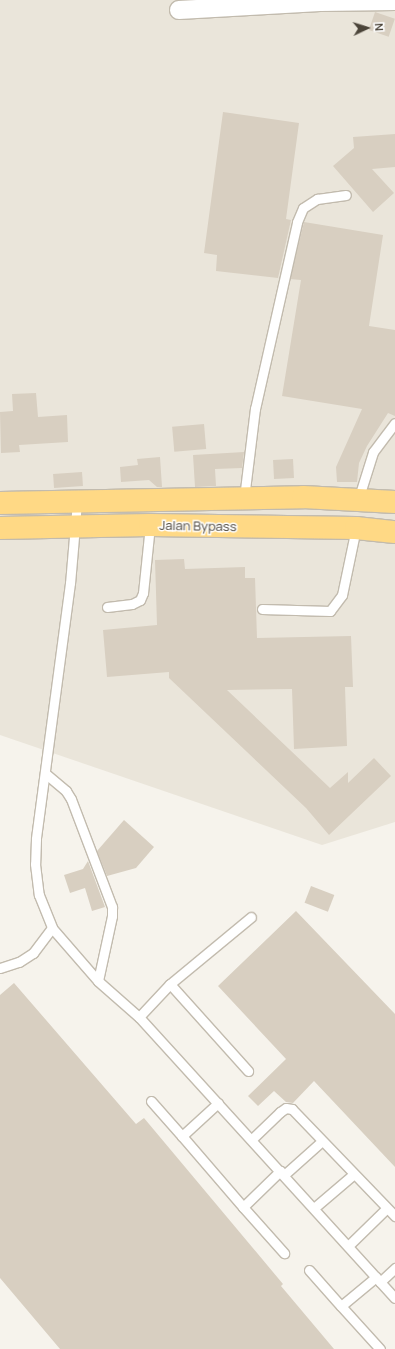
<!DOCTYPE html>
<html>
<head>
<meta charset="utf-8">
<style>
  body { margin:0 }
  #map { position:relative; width:395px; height:1349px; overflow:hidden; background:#f6f3ec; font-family:Manrope,sans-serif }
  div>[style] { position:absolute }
  .residential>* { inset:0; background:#eae5da }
  .building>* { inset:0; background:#d8cfc1; transform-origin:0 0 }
  .roads { filter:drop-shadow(1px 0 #c2bbae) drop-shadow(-1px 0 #c2bbae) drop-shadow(0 1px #c2bbae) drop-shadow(0 -1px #c2bbae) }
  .service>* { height:9px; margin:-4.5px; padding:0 4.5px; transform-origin:4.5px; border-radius:4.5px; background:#fff }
  .minor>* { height:18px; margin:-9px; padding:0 9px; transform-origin:9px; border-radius:9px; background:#fff }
  .trunk>* { height:22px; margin:-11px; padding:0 11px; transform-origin:11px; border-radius:11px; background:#ffd985 }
  span { translate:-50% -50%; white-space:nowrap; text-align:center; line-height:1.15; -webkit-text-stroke:3px #fff; paint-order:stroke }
  .street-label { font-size:13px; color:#4b4439 }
  .north { position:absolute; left:347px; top:8px; width:40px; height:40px; -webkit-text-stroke:3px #fff; paint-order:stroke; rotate:86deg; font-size:11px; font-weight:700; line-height:16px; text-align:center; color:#4b4439 }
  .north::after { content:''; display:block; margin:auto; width:14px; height:18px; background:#4b4439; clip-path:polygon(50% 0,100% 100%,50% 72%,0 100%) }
</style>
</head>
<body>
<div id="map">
  <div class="residential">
    <i style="clip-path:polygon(0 0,395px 0,395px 822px,322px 845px,0 735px)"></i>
  </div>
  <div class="building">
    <i style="left:375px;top:12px;width:21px;height:19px;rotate:19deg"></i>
    <i style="clip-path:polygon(223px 112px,299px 123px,286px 219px,291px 220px,278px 278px,216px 271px,217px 255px,204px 253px)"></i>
    <i style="clip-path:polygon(395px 134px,395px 167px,372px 169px,394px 193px,373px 212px,333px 166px,354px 148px,353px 137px)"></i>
    <i style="clip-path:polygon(304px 222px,383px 235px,369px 326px,395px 330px,395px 416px,388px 413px,367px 446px,359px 463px,357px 482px,337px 482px,336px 467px,362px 409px,282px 396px,301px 280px,290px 279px)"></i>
    <i style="clip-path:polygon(36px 393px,38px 417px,67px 415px,68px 442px,19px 445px,20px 452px,1px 453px,0 412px,13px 411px,12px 394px)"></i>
    <i style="left:204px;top:424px;width:25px;height:32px;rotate:85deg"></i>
    <i style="clip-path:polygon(244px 452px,242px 468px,215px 469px,216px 486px,195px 487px,193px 455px)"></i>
    <i style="clip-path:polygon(160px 457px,162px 487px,157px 487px,149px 480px,121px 482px,120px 467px,138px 465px,137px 459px)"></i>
    <i style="left:293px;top:459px;width:19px;height:20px;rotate:87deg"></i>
    <i style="left:82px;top:472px;width:14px;height:29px;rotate:86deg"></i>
    <i style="clip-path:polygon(184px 559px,185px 569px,245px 567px,245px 578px,255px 578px,257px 638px,351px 636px,353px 687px,345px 687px,347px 746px,294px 749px,292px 689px,227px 690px,330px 788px,348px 772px,348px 783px,374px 758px,391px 776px,329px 835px,306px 808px,169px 678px,169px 672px,107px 677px,103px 630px,157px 625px,155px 560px)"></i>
    <i style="clip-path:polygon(124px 820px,154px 847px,136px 868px,107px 876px,97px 851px)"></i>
    <i style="clip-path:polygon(88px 861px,105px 907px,92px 911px,85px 888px,70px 893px,64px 875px,83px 869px)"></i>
    <i style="left:311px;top:886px;width:25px;height:18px;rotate:21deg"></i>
    <i style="clip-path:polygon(296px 911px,395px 1014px,395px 1167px,314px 1081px,293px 1103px,286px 1102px,274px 1091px,258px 1106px,248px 1096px,286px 1059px,218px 986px)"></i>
    <i style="clip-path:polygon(14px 983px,136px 1124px,144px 1118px,283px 1284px,281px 1286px,334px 1349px,60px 1349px,0 1278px,0 995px)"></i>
  </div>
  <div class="roads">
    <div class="service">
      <i style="left:244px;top:498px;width:90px;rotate:-83deg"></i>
      <i style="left:255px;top:409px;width:192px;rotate:-77.3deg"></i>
      <i style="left:297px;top:222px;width:15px;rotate:-67deg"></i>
      <i style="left:303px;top:208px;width:17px;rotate:-33deg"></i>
      <i style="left:317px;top:199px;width:29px;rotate:-8deg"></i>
      <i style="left:358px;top:500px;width:50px;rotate:-72.6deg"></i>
      <i style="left:373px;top:452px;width:36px;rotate:-53deg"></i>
      <i style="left:77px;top:502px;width:81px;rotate:94.9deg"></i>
      <i style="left:70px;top:583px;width:258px;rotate:97.6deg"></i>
      <i style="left:36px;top:839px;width:25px;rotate:92deg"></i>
      <i style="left:35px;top:864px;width:31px;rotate:83deg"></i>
      <i style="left:39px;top:895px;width:35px;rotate:68deg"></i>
      <i style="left:52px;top:928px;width:70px;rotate:49deg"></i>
      <i style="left:98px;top:981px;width:55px;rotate:41.3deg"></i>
      <i style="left:139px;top:1017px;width:380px;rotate:47.7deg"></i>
      <i style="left:107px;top:607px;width:25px;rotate:-7deg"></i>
      <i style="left:132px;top:604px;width:9px;rotate:-27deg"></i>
      <i style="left:140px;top:600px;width:8px;rotate:-67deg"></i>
      <i style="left:143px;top:593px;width:68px;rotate:-84.1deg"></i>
      <i style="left:262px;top:609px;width:68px;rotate:1.7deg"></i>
      <i style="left:330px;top:611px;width:20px;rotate:-53deg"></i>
      <i style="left:342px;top:595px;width:68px;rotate:-78.2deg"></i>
      <i style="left:46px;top:774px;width:26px;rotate:40deg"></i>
      <i style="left:66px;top:791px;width:9px;rotate:58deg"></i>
      <i style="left:71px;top:799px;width:116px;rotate:69.2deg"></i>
      <i style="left:112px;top:907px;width:9px;rotate:90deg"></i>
      <i style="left:112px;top:916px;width:66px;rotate:102.2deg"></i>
      <i style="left:0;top:968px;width:20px;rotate:-18deg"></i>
      <i style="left:19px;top:962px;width:17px;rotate:-33deg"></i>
      <i style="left:33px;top:953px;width:31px;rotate:-53deg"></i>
      <i style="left:170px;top:984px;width:117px;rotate:48.1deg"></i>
      <i style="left:139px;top:1017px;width:45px;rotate:-46.8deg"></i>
      <i style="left:170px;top:984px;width:105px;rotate:-39.6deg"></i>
      <i style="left:151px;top:1101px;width:47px;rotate:48.5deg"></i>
      <i style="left:218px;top:1103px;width:49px;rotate:137.5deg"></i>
      <i style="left:182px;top:1136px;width:94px;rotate:49.3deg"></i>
      <i style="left:243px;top:1207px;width:52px;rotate:-44.2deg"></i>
      <i style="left:252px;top:1139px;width:39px;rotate:-44deg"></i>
      <i style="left:280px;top:1112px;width:7px;rotate:-34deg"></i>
      <i style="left:286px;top:1108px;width:6px;rotate:9deg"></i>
      <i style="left:292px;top:1109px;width:149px;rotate:46.1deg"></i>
      <i style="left:284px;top:1175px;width:51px;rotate:-41.8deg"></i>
      <i style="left:243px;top:1207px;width:62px;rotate:48.3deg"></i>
      <i style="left:314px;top:1208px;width:52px;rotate:-40.4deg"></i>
      <i style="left:348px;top:1246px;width:54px;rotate:-44.3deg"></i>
      <i style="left:309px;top:1270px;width:48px;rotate:48.4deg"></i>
      <i style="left:376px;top:1277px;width:45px;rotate:140.4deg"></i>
      <i style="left:341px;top:1306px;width:58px;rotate:47.8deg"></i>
      <i style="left:380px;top:1282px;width:21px;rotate:-43deg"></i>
    </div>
    <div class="minor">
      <i style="left:179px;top:10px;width:141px;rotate:-3.2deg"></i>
      <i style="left:320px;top:2px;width:75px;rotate:-0.8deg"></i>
    </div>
    <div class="trunk">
      <i style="left:0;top:503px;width:303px;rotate:-1.1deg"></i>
      <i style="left:303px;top:497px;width:92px;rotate:3.1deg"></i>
      <i style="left:0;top:528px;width:150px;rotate:-1.1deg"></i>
      <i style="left:150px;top:525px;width:206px;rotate:0.8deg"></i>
      <i style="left:356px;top:528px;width:39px;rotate:6deg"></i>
    </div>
  </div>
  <div class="street-label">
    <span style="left:198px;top:526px;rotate:1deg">Jalan Bypass</span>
  </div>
  <div class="north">N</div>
</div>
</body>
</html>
